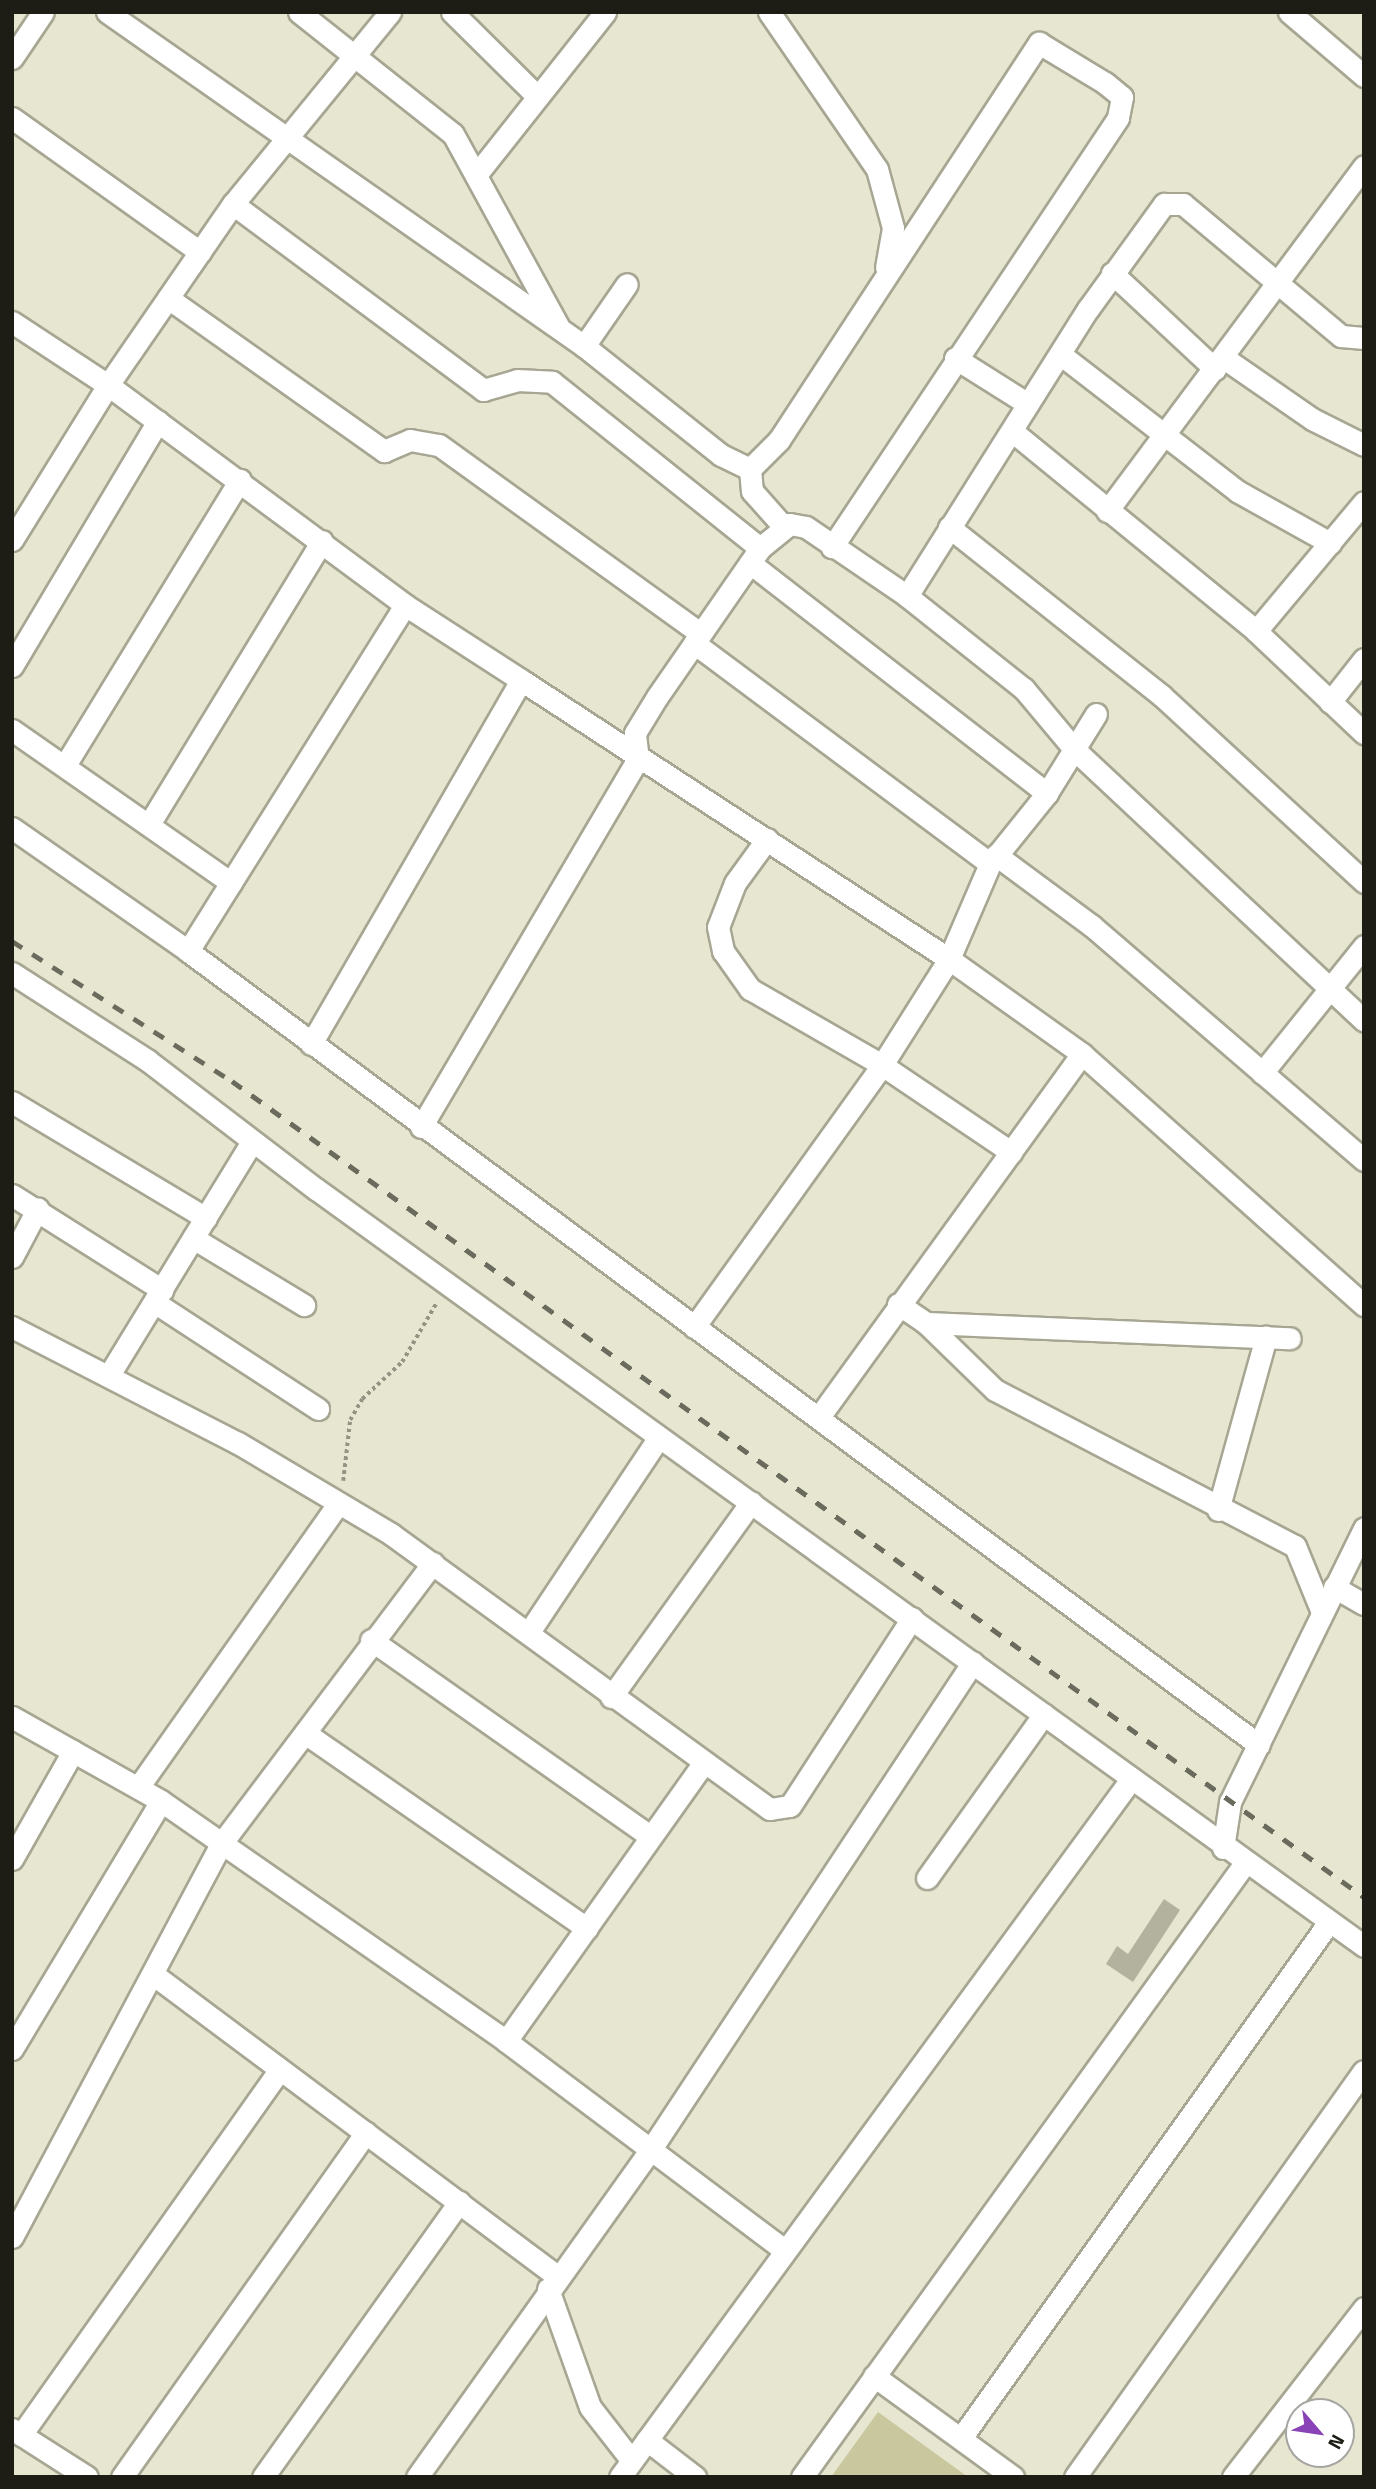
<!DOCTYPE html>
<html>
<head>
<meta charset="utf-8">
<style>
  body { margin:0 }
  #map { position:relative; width:1376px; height:2489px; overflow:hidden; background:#e7e6d1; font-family:"Titillium Web",sans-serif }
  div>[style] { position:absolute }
  .green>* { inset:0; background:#c9c79e }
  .building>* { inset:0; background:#b2b29e }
  .path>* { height:3.5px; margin-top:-1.75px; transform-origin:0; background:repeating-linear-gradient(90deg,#949484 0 3.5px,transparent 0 7px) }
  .roads { filter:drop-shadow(2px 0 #a6a692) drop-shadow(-2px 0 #a6a692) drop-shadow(0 2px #a6a692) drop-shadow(0 -2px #a6a692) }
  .minor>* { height:21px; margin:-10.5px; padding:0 10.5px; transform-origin:10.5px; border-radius:10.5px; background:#fff }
  .rail>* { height:5px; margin-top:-2.5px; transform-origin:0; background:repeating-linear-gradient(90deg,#6a6a5d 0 12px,transparent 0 24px) }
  span { translate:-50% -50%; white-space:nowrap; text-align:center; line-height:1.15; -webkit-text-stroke:5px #fff; paint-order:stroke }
  .frame { position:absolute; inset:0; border:14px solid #1d1d16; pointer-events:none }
  .north { position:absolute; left:1285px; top:2398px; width:70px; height:70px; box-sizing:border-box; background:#fff; border:2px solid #a5a5a2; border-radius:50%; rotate:119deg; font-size:19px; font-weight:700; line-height:28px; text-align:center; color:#1d1d16 }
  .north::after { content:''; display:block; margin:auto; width:24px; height:32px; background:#8a43b6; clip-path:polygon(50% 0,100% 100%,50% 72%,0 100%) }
</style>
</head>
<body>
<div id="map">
  <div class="green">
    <i style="clip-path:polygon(878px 2412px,968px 2477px,831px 2477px)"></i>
  </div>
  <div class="building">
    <i style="clip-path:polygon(1164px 1899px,1180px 1910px,1133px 1982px,1106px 1964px,1117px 1946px,1128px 1954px)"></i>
  </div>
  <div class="path">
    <i style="left:343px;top:1481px;width:61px;rotate:-83.5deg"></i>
    <i style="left:350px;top:1420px;width:24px;rotate:-60deg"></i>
    <i style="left:362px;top:1399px;width:54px;rotate:-42.8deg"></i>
    <i style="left:402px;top:1362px;width:69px;rotate:-59.7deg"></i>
  </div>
  <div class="roads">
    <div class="minor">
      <i style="left:107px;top:12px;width:582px;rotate:35deg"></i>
      <i style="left:584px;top:346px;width:175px;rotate:38.5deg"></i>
      <i style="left:721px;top:455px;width:32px;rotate:26deg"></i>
      <i style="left:750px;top:469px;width:41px;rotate:-45deg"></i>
      <i style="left:779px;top:440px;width:475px;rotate:-56.8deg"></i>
      <i style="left:1039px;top:43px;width:77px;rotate:31.2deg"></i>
      <i style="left:1105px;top:83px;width:22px;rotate:39deg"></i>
      <i style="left:1122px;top:97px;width:21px;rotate:101deg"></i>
      <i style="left:1118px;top:118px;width:516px;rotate:123.69deg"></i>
      <i style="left:299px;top:12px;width:196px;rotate:38.4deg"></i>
      <i style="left:453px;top:134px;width:219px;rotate:61.3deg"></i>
      <i style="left:452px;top:12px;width:120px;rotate:44.7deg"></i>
      <i style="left:769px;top:12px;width:191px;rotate:55.5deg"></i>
      <i style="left:877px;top:169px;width:61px;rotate:74.8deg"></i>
      <i style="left:893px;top:228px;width:40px;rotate:100deg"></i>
      <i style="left:1289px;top:12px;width:99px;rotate:40.5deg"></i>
      <i style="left:12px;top:58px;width:55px;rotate:-56deg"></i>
      <i style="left:12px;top:118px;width:231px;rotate:35.5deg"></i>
      <i style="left:476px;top:175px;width:208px;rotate:-51.6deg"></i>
      <i style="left:233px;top:204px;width:312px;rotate:36.6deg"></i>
      <i style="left:483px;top:390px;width:35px;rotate:-16deg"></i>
      <i style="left:517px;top:380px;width:35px;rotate:3deg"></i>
      <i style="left:552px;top:382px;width:266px;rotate:38.6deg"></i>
      <i style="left:1112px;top:273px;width:141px;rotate:43deg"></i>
      <i style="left:168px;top:298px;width:265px;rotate:35.3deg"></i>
      <i style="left:384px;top:451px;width:28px;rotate:-23deg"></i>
      <i style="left:410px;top:440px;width:29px;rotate:10deg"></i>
      <i style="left:439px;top:445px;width:319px;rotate:35.8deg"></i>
      <i style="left:12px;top:322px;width:115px;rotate:33.3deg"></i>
      <i style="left:108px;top:385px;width:370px;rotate:36.5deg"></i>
      <i style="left:405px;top:605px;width:138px;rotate:32.9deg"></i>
      <i style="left:584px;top:346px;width:75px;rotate:-55.3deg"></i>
      <i style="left:1060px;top:354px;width:224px;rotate:37.7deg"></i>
      <i style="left:1237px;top:491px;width:107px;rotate:29.2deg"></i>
      <i style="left:955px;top:358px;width:86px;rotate:32.2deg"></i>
      <i style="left:1224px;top:358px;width:107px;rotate:34.7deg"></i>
      <i style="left:1312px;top:419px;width:58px;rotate:26.6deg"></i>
      <i style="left:1012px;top:431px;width:315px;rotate:39.3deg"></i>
      <i style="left:1256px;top:631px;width:149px;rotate:43.4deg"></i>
      <i style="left:750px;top:469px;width:22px;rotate:85deg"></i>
      <i style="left:752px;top:491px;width:48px;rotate:48.4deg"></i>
      <i style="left:1107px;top:511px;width:430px;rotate:-53.3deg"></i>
      <i style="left:949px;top:527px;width:272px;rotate:38.4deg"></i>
      <i style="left:1162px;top:696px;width:275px;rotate:42.6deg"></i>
      <i style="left:12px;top:540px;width:182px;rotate:-58.2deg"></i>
      <i style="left:108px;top:385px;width:220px;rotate:-55.4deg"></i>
      <i style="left:233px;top:204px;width:248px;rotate:-50.7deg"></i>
      <i style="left:750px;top:563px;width:376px;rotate:37.8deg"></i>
      <i style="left:907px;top:596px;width:339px;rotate:-57.8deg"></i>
      <i style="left:1088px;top:309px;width:130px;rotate:-54.1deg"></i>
      <i style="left:1164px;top:204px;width:19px"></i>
      <i style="left:1183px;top:204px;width:206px;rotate:39.9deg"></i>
      <i style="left:1341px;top:336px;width:23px;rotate:5deg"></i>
      <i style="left:1256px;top:631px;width:168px;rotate:-50.1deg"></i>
      <i style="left:694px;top:643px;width:369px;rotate:36.7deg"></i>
      <i style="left:12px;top:666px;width:285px;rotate:-59.2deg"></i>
      <i style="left:1330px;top:702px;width:55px;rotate:-51.7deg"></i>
      <i style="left:12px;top:730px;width:267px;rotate:34.9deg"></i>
      <i style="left:67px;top:762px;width:331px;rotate:-58.5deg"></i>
      <i style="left:151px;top:821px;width:328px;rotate:-58.6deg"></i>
      <i style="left:12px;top:828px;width:215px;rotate:34.9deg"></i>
      <i style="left:188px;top:951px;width:1333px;rotate:36.55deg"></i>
      <i style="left:767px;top:839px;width:54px;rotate:126deg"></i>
      <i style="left:735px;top:883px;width:47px;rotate:111.1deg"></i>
      <i style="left:718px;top:927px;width:25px;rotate:78deg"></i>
      <i style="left:723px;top:951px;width:47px;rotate:54.6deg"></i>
      <i style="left:750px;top:989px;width:152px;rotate:29.9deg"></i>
      <i style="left:882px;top:1065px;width:156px;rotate:34deg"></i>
      <i style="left:996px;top:855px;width:119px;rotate:36.5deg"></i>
      <i style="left:1092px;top:926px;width:359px;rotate:40.7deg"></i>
      <i style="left:188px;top:951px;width:408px;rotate:-57.9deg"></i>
      <i style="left:12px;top:973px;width:161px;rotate:32.8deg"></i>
      <i style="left:147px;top:1060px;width:213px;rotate:37.4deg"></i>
      <i style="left:316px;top:1189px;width:1293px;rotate:35.84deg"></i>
      <i style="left:311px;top:1044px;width:420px;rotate:-60deg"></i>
      <i style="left:521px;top:680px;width:511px;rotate:33.1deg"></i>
      <i style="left:949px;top:959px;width:163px;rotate:35.5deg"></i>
      <i style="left:1082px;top:1054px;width:378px;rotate:41.7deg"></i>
      <i style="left:1262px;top:1073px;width:163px;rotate:-51.2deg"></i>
      <i style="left:12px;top:1102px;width:226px;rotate:30.9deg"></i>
      <i style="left:421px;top:1127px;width:427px;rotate:-59.5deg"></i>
      <i style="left:638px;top:759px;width:26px;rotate:-97deg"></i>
      <i style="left:635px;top:733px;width:42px;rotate:-58.6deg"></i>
      <i style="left:657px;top:697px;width:181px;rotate:-55.3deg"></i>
      <i style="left:760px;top:548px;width:38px;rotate:-39deg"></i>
      <i style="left:790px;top:524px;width:16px;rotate:11deg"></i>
      <i style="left:806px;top:527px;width:122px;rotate:34.3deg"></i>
      <i style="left:907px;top:596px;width:149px;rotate:38.5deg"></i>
      <i style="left:1024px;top:689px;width:80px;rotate:50.1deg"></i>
      <i style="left:1075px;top:750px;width:396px;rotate:43.1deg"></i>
      <i style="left:12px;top:1195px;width:178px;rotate:32.3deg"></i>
      <i style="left:193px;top:1238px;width:130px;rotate:31.1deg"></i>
      <i style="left:12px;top:1257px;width:55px;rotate:-62deg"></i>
      <i style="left:154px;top:1302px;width:196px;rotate:33.1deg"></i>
      <i style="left:898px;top:1304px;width:34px;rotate:34deg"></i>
      <i style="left:926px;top:1323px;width:364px;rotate:2.4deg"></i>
      <i style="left:926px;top:1323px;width:96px;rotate:44.2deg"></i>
      <i style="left:995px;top:1390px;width:338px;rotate:27.5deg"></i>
      <i style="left:1295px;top:1546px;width:71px;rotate:67.8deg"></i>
      <i style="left:12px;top:1327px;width:254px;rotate:27.2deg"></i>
      <i style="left:238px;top:1443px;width:178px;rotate:30.7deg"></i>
      <i style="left:391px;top:1534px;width:468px;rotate:36deg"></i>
      <i style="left:770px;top:1809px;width:20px;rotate:-9deg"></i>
      <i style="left:790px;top:1806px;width:224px;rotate:-57deg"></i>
      <i style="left:694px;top:1327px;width:322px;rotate:-54.3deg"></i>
      <i style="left:882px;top:1065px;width:125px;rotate:-57.7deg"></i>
      <i style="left:949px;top:959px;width:103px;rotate:-66.7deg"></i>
      <i style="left:990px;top:864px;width:91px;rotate:-51.2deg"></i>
      <i style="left:1047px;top:793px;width:93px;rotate:-58.2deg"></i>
      <i style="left:109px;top:1375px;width:273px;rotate:-58.5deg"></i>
      <i style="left:819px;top:1417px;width:448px;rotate:-54.1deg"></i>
      <i style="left:1218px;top:1510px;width:180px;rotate:-74.5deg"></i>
      <i style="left:1334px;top:1587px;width:34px;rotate:30deg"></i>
      <i style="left:529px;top:1632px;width:234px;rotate:-56.3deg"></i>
      <i style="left:371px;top:1640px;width:341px;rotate:35.1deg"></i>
      <i style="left:611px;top:1697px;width:240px;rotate:-54.3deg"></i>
      <i style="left:12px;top:1717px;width:171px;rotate:29.4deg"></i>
      <i style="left:161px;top:1801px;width:420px;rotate:34.8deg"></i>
      <i style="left:506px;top:2041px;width:346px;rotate:36.9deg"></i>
      <i style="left:305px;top:1733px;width:343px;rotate:34.7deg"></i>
      <i style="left:139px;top:1786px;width:345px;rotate:-54.8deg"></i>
      <i style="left:1223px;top:1848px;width:47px;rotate:-81.3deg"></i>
      <i style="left:1230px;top:1802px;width:305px;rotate:-63.9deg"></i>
      <i style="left:12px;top:1859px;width:124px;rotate:-60.5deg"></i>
      <i style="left:927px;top:1878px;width:201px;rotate:-54.5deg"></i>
      <i style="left:154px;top:1975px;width:503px;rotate:36.76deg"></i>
      <i style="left:506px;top:2041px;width:342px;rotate:-54.6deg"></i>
      <i style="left:12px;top:2049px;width:289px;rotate:-59deg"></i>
      <i style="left:12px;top:2237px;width:445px;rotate:-62deg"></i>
      <i style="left:221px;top:1844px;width:352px;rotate:-53deg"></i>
      <i style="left:548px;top:2289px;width:125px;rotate:70.4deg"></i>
      <i style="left:590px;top:2407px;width:68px;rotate:52.1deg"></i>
      <i style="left:874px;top:2376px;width:172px;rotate:36deg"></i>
      <i style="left:12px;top:2429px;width:89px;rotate:32.6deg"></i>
      <i style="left:21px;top:2435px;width:448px;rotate:-54.7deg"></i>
      <i style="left:961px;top:2438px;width:634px;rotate:-54.5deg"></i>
      <i style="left:647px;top:2440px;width:61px;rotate:37.6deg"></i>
      <i style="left:122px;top:2477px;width:422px;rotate:-54.7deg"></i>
      <i style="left:263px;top:2477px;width:338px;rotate:-54.5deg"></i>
      <i style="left:417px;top:2477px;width:399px;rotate:-54.5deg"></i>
      <i style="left:649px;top:2152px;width:587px;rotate:-56.53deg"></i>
      <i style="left:620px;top:2477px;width:866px;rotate:-53.78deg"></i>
      <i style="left:802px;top:2477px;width:757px;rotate:-54.19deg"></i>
      <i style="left:1075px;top:2477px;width:498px;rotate:-54.6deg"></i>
      <i style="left:1233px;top:2477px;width:214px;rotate:-52.2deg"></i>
    </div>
  </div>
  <div class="rail">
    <i style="left:12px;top:941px;width:261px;rotate:32.5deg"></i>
    <i style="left:232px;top:1081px;width:1395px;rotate:35.79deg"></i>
  </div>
  <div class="frame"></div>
  <div class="north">N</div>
</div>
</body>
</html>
